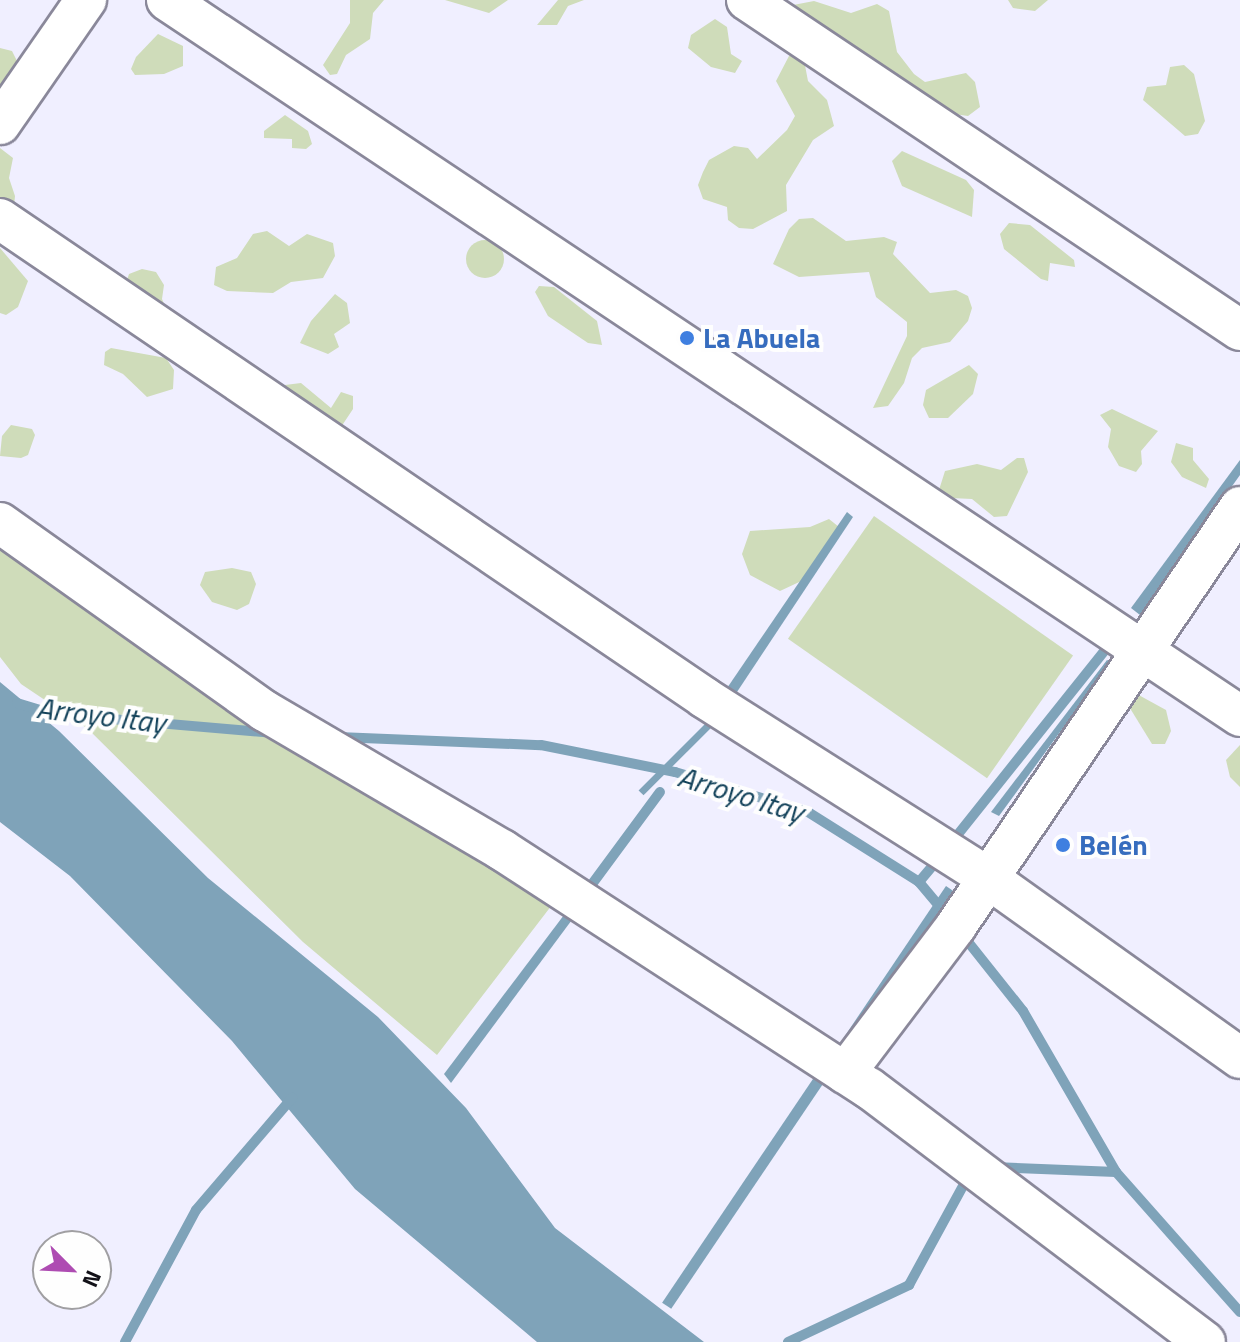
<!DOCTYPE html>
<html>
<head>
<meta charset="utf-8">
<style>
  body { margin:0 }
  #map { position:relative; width:1240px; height:1342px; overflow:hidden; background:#f0efff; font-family:"Titillium Web",sans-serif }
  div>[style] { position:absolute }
  .green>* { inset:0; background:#cfdcba; transform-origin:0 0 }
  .round { border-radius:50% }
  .water>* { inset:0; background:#7fa3b9; transform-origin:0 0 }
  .stream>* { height:10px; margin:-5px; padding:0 5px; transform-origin:5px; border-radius:5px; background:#7fa3b9 }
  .roads { filter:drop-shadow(2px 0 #8a889a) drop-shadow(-2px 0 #8a889a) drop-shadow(0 2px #8a889a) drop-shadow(0 -2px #8a889a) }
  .minor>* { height:40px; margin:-20px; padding:0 20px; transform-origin:20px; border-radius:20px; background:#fff }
  .dots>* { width:22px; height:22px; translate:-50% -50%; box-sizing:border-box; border:4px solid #fefefe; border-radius:50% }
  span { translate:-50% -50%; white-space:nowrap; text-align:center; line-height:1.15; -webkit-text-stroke:8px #fefefe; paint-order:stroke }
  .shop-label { font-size:28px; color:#366cbe; font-weight:700 }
  .left { translate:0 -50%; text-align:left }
  .water-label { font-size:30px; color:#13425a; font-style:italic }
  .north { position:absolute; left:32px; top:1230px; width:80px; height:80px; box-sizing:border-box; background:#fefefe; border:2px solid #a09fa2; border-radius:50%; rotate:114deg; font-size:22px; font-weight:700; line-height:32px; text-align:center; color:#121118 }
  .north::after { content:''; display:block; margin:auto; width:28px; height:36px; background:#ae4cb2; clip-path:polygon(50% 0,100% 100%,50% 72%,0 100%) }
</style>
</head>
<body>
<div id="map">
  <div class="green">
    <i style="clip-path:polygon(350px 0,384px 0,373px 13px,370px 39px,346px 55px,337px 74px,330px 75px,323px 65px,350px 23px)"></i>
    <i style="clip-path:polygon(445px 0,508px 0,489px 13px)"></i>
    <i style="clip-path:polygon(558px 0,584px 0,568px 6px,557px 25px,537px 25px)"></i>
    <i style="clip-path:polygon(1008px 0,1048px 0,1035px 11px,1013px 8px)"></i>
    <i style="clip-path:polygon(814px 1px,851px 13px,877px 4px,889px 11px,897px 52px,914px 74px,925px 82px,966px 73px,975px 82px,980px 107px,968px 116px,940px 112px,788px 6px)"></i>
    <i style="clip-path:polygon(715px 19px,727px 27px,731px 54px,742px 61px,735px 73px,711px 67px,688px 48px,691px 35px)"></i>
    <i style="clip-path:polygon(158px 34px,183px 46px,183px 66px,164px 74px,135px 75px,131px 69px,136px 57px)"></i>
    <i style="clip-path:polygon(0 48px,12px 51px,18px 63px,0 94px)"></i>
    <i style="clip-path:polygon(803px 55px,808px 81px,827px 100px,834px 126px,813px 140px,786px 185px,787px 211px,753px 229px,739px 228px,728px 220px,727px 207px,703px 199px,698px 185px,703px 172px,709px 160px,734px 146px,748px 148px,757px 159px,787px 130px,795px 116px,776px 81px,789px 56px)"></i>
    <i style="clip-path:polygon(1184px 65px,1194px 74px,1205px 121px,1198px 134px,1185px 136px,1143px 100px,1147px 87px,1166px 85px,1170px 67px)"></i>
    <i style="clip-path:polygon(285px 115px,308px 131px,312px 144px,306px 149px,292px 148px,292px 139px,264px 138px,264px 131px)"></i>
    <i style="clip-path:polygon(0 148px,13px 158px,9px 178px,15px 196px,14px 206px,0 218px)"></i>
    <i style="clip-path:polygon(902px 151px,966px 180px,974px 190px,972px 217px,902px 186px,892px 161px)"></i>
    <i style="clip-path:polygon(813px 218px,846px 241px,884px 237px,897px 242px,893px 254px,930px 293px,956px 290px,968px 296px,972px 308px,968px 321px,950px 342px,922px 348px,912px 358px,904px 383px,888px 406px,873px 408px,907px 336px,907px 322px,876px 297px,869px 272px,799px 277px,773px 264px,789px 229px,799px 219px)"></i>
    <i style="clip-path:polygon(1009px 223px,1030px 225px,1074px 260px,1075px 267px,1050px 263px,1048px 281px,1041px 279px,1004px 249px,1000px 234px)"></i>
    <i style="clip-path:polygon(267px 231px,289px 246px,307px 234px,333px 243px,335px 256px,323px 278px,291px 282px,273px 293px,227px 291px,214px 285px,216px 267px,237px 258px,253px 234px)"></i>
    <i class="round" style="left:466px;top:240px;width:38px;height:38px"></i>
    <i style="clip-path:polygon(0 248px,28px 281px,18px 307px,6px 315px,0 313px)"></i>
    <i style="clip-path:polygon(142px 269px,156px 272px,164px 285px,162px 299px,170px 318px,125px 286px,129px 274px)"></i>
    <i style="clip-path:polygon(539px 286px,554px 287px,597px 321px,602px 345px,588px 343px,548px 316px,535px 292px)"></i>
    <i style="clip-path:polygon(335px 294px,347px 303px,350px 323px,334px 334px,339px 347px,328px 354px,300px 343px,311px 321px)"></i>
    <i style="clip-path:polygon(111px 348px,166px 358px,174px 370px,173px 389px,147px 397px,123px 374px,104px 365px,105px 352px)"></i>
    <i style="clip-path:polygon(969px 365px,978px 374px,973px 394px,948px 418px,929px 418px,923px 405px,926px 390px)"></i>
    <i style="clip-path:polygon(301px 383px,331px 408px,341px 392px,353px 396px,353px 409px,341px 427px,277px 386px)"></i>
    <i style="clip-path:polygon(1112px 409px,1158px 431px,1141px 451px,1142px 464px,1136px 472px,1119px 466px,1108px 447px,1111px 429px,1100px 415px)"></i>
    <i style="clip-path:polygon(11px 425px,32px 429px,35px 435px,28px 455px,21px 458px,0 456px,2px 436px)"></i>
    <i style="clip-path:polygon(1176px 443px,1193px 448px,1193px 460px,1209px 479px,1206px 488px,1182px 477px,1171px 462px)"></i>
    <i style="clip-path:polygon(1017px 458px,1024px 458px,1028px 472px,1007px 516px,994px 517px,972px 499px,951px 498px,939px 490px,945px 471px,977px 464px,1001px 470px)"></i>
    <i style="left:874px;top:516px;width:243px;height:150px;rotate:35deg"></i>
    <i style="clip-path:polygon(829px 519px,839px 527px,812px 576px,780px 591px,750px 575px,742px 554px,750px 531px,810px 527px)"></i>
    <i style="clip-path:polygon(0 522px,555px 901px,437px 1055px,303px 942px,88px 729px,21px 684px,0 657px)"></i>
    <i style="clip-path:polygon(232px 568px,251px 572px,256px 584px,249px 604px,237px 610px,212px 602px,200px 585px,205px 572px)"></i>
    <i style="clip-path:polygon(1135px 693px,1166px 710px,1171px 731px,1165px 744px,1152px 744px,1128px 705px)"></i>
    <i style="clip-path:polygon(1240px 745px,1240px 787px,1230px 777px,1226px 760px)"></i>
  </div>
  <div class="water">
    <i style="clip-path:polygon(1240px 460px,1240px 475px,1140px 615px,1131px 608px)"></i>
    <i style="clip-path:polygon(847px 512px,853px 517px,733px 698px,723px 694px)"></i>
    <i style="clip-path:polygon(1107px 660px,1111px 662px,999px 816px,991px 812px)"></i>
    <i style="clip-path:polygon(0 682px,59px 731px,208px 878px,378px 1017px,466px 1108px,555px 1228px,704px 1342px,537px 1342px,355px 1189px,232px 1041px,70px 876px,0 822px)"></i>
    <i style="left:710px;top:719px;width:7px;height:101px;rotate:45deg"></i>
    <i style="left:946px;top:886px;width:11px;height:189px;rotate:34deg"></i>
    <i style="clip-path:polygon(573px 903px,580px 909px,451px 1083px,444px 1074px)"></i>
    <i style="left:817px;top:1073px;width:11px;height:277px;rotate:34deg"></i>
  </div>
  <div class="stream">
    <i style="left:17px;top:703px;width:38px;rotate:17deg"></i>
    <i style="left:53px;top:714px;width:222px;rotate:4.9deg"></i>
    <i style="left:338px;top:737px;width:203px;rotate:2.3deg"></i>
    <i style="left:541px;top:745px;width:137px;rotate:11.4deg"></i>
    <i style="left:675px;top:772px;width:139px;rotate:16.7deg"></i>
    <i style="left:808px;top:812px;width:131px;rotate:32.2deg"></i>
    <i style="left:919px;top:882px;width:38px;rotate:50deg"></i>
    <i style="left:951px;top:843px;width:260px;rotate:-51.4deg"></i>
    <i style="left:919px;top:882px;width:34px;rotate:-50deg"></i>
    <i style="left:584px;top:895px;width:128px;rotate:-53.6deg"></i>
    <i style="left:961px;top:933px;width:100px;rotate:51.5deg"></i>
    <i style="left:1023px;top:1011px;width:186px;rotate:60deg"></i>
    <i style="left:1116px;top:1172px;width:187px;rotate:48.5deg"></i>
    <i style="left:994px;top:1167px;width:122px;rotate:2.3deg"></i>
    <i style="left:125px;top:1342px;width:150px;rotate:-61.7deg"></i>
    <i style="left:196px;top:1210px;width:148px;rotate:-49.4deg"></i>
    <i style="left:788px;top:1342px;width:134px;rotate:-25.2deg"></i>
    <i style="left:909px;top:1285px;width:128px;rotate:-61.4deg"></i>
  </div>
  <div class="roads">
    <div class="minor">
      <i style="left:167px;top:0;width:1290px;rotate:33.71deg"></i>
      <i style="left:747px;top:0;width:593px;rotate:33.8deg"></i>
      <i style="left:0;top:124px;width:151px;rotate:-55.3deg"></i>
      <i style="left:0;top:219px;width:852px;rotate:34.19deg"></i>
      <i style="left:705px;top:698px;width:332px;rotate:32.4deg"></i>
      <i style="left:985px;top:876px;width:313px;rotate:35.5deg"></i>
      <i style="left:0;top:523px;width:325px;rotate:35.4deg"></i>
      <i style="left:265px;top:711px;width:275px;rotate:30.4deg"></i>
      <i style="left:502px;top:850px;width:437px;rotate:33deg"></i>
      <i style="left:869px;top:1088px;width:421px;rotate:37.1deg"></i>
      <i style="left:845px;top:1073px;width:184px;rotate:-52.9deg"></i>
      <i style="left:956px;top:926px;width:506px;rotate:-55.87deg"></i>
    </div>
  </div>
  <div class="dots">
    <i style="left:687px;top:338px;background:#3f7fe0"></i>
    <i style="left:1063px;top:845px;background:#3f7fe0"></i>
  </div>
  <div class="shop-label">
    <span class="left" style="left:703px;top:338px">La Abuela</span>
    <span class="left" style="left:1079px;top:845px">Belén</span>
  </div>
  <div class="water-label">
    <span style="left:101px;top:715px;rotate:7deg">Arroyo Itay</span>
    <span style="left:741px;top:794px;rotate:17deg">Arroyo Itay</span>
  </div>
  <div class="north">N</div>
</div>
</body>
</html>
